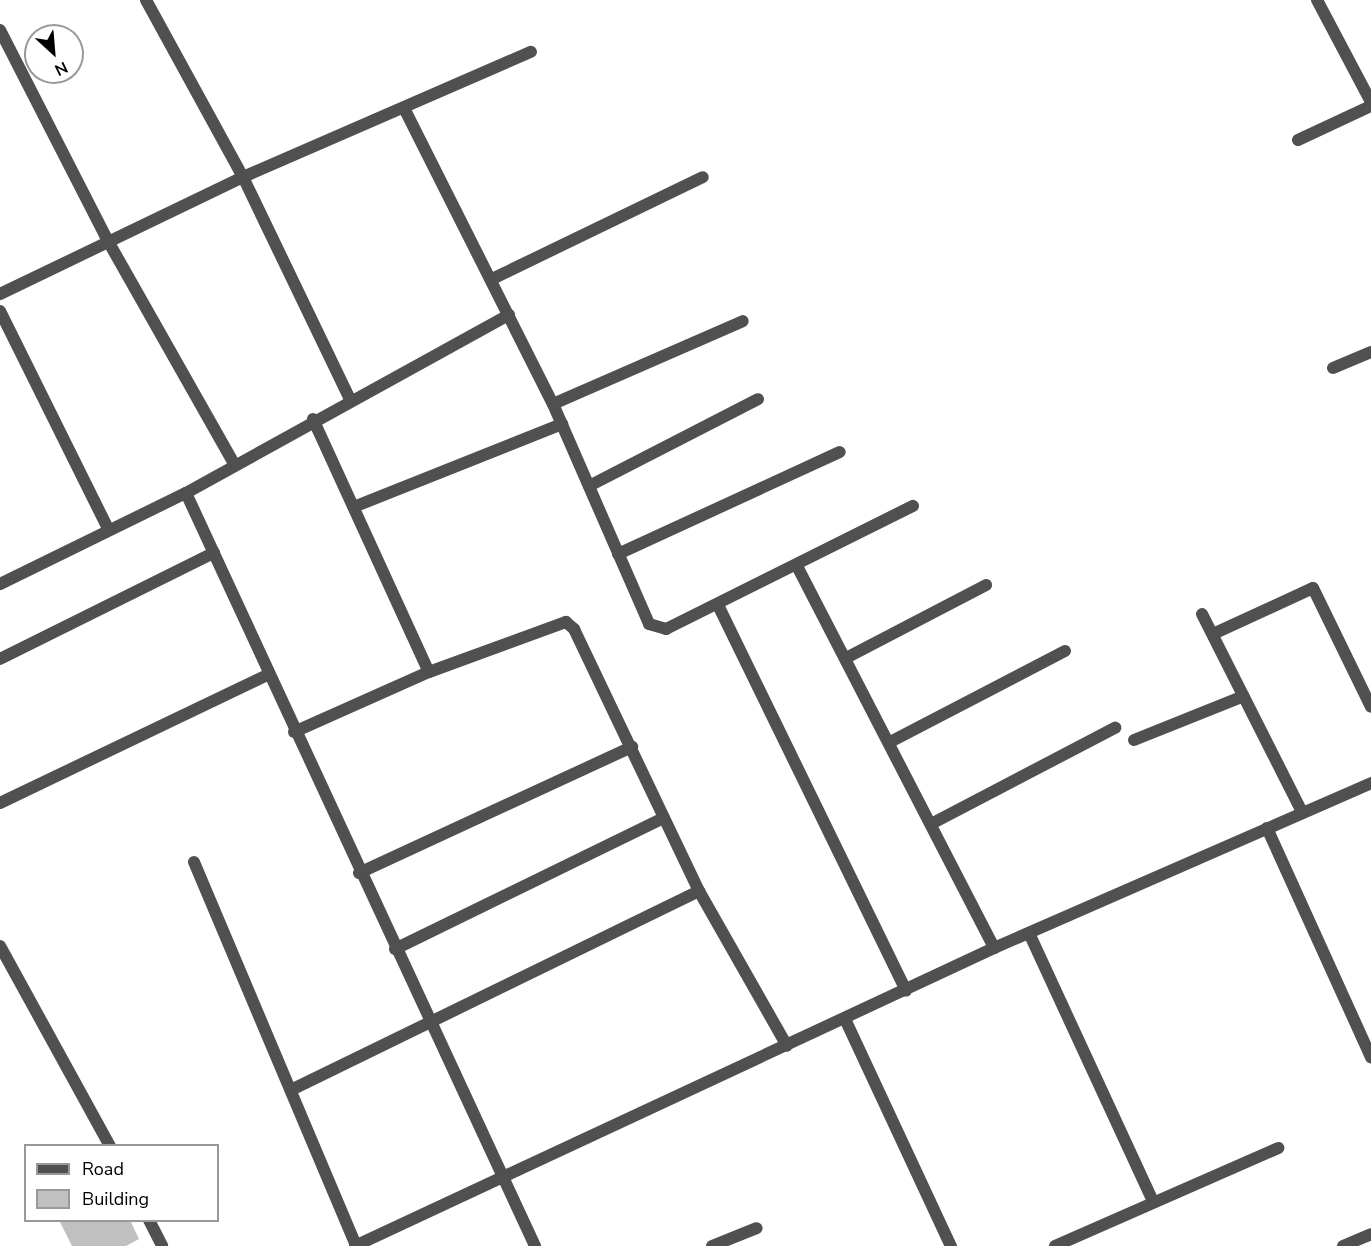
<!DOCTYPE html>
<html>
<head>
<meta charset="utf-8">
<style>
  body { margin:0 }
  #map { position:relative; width:1371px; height:1246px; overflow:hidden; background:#fff; font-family:"Nunito Sans",sans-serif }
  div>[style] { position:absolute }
  .building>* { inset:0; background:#c0c0c0 }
  .minor>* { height:12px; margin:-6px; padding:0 6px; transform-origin:6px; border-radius:6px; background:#505050 }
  span { translate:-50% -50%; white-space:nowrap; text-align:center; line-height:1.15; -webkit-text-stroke:6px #fff; paint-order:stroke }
  .legend { position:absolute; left:24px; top:1144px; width:195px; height:78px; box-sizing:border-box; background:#fff; border:2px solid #999; margin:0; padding:8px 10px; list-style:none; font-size:18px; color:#000 }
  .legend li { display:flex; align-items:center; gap:12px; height:30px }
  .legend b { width:30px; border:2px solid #999 }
  .north { position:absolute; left:24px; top:24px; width:60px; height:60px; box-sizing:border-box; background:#fff; border:2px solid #999; border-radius:50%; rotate:154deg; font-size:16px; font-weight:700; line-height:24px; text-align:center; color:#000 }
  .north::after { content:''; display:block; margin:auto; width:21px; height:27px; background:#000; clip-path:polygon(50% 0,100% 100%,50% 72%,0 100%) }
</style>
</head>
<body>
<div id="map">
  <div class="building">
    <i style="clip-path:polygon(59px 1220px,130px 1220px,139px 1239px,126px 1246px,72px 1246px)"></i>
  </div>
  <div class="minor">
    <i style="left:146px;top:0;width:202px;rotate:61.3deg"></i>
    <i style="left:243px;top:177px;width:246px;rotate:64.3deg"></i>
    <i style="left:1317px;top:0;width:115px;rotate:62.1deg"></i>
    <i style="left:0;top:30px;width:237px;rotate:62.9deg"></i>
    <i style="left:108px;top:241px;width:256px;rotate:60.5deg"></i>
    <i style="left:404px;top:108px;width:331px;rotate:63.3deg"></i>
    <i style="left:553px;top:404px;width:240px;rotate:66.4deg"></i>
    <i style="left:649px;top:624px;width:18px;rotate:16deg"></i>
    <i style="left:666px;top:629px;width:276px;rotate:-26.5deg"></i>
    <i style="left:1298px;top:140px;width:81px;rotate:-25deg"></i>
    <i style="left:492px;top:279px;width:234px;rotate:-25.8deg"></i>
    <i style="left:0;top:294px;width:270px;rotate:-25.7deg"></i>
    <i style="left:243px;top:177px;width:314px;rotate:-23.5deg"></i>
    <i style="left:0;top:311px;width:243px;rotate:63.6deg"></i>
    <i style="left:1333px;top:368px;width:41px;rotate:-22.8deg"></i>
    <i style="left:553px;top:404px;width:207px;rotate:-23.6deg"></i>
    <i style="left:313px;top:419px;width:278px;rotate:65.4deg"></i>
    <i style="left:589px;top:486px;width:190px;rotate:-27.2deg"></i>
    <i style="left:186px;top:493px;width:830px;rotate:65.13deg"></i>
    <i style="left:356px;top:506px;width:222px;rotate:-21.7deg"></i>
    <i style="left:618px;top:554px;width:244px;rotate:-24.7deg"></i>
    <i style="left:797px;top:566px;width:430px;rotate:62.7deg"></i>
    <i style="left:0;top:584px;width:207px;rotate:-26.1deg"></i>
    <i style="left:186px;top:493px;width:369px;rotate:-28.9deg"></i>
    <i style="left:718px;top:605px;width:429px;rotate:64deg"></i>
    <i style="left:1202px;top:614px;width:222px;rotate:63.2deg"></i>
    <i style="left:1213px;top:634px;width:110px;rotate:-24.7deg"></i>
    <i style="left:1313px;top:588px;width:132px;rotate:64deg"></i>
    <i style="left:846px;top:658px;width:158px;rotate:-27.5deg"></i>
    <i style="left:0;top:659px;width:239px;rotate:-26.4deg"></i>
    <i style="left:294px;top:732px;width:148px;rotate:-24deg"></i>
    <i style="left:429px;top:672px;width:146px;rotate:-20.1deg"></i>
    <i style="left:566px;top:622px;width:11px;rotate:41deg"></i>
    <i style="left:574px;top:629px;width:290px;rotate:64.5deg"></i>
    <i style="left:699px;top:891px;width:178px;rotate:60.4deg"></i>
    <i style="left:1134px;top:740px;width:118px;rotate:-21.8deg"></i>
    <i style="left:892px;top:741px;width:195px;rotate:-27.5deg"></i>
    <i style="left:0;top:803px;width:296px;rotate:-25.6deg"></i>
    <i style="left:931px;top:824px;width:208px;rotate:-27.6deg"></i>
    <i style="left:1267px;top:828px;width:252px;rotate:65.6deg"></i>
    <i style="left:194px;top:862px;width:417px;rotate:67.1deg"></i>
    <i style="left:359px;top:873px;width:301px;rotate:-24.8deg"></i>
    <i style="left:1029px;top:933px;width:295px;rotate:65.2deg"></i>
    <i style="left:0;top:946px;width:228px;rotate:61.2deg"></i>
    <i style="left:395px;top:949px;width:299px;rotate:-26deg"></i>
    <i style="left:845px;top:1019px;width:251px;rotate:65deg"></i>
    <i style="left:293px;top:1089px;width:452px;rotate:-26deg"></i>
    <i style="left:149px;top:1220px;width:29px;rotate:63deg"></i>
    <i style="left:355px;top:1246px;width:705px;rotate:-25deg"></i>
    <i style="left:994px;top:948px;width:412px;rotate:-23.6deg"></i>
    <i style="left:712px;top:1246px;width:48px;rotate:-21.8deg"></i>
    <i style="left:1055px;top:1246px;width:244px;rotate:-23.7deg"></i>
    <i style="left:1343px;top:1246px;width:30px;rotate:-23deg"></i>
  </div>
  <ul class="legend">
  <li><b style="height:8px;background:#505050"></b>Road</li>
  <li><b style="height:16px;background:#c0c0c0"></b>Building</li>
  </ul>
  <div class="north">N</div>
</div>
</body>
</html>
